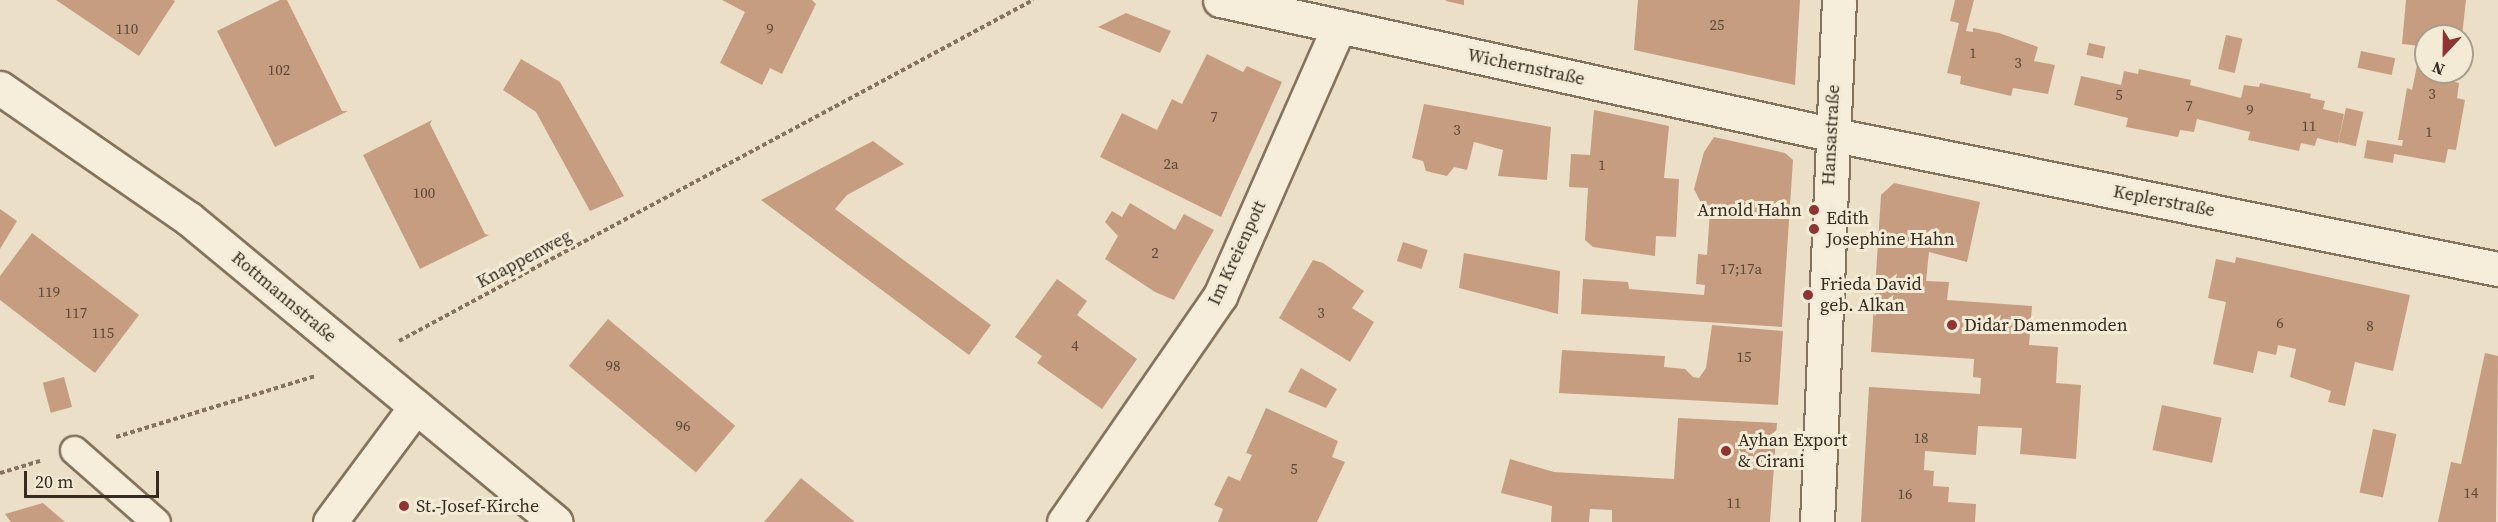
<!DOCTYPE html>
<html>
<head>
<meta charset="utf-8">
<style>
  body { margin:0 }
  #map { position:relative; width:2498px; height:522px; overflow:hidden; background:#ebe0c7; font-family:"Source Serif 4",serif }
  div>[style] { position:absolute }
  .building>* { inset:0; background:#c69d80; transform-origin:0 0 }
  .path>* { height:4px; margin-top:-2px; transform-origin:0; background:repeating-linear-gradient(90deg,#85735e 0 4.5px,transparent 0 7.5px) }
  .roads { filter:drop-shadow(2px 0 #85735e) drop-shadow(-2px 0 #85735e) drop-shadow(0 2px #85735e) drop-shadow(0 -2px #85735e) }
  .service>* { height:27px; margin:-13.5px; padding:0 13.5px; transform-origin:13.5px; border-radius:13.5px; background:#f6eeda }
  .minor>* { height:33px; margin:-16.5px; padding:0 16.5px; transform-origin:16.5px; border-radius:16.5px; background:#f6eeda }
  .dots>* { width:16px; height:16px; translate:-50% -50%; box-sizing:border-box; border:3px solid #f3ebd6; border-radius:50% }
  span { translate:-50% -50%; white-space:nowrap; text-align:center; line-height:1.15; -webkit-text-stroke:6px #f3ebd6; paint-order:stroke }
  .number-label { font-size:15px; color:#5b4838 }
  .number-label span { -webkit-text-stroke-width:0 }
  .street-label { font-size:18px; color:#372b20 }
  .poi-label { font-size:18px; color:#372b20 }
  .right { translate:-100% -50%; text-align:right }
  .left { translate:0 -50%; text-align:left }
  .north { position:absolute; left:2414px; top:24px; width:60px; height:60px; box-sizing:border-box; background:#f3ebd6; border:2px solid #a89e8d; border-radius:50%; rotate:202deg; font-size:16px; font-weight:700; line-height:24px; text-align:center; color:#372b20 }
  .north::after { content:''; display:block; margin:auto; width:21px; height:27px; background:#903333; clip-path:polygon(50% 0,100% 100%,50% 72%,0 100%) }
  .scale { position:absolute; left:24px; top:471px; width:135px; height:27px; box-sizing:border-box; border:3px solid #372b20; border-top:0; padding-left:8px; font-size:18px; line-height:21px; white-space:nowrap; color:#372b20; -webkit-text-stroke:4px #f3ebd6; paint-order:stroke }
</style>
</head>
<body>
<div id="map">
  <div class="building">
    <i style="clip-path:polygon(56px 0,173px 0,175px 1px,139px 56px)"></i>
    <i style="clip-path:polygon(280px 0,287px 0,342px 111px,348px 111px,275px 147px,217px 31px)"></i>
    <i style="clip-path:polygon(722px 0,812px 0,816px 4px,782px 74px,770px 68px,762px 85px,720px 63px,745px 12px)"></i>
    <i style="clip-path:polygon(1446px 0,1464px 0,1464px 5px,1446px 1px)"></i>
    <i style="clip-path:polygon(1638px 0,1800px 0,1795px 85px,1634px 50px)"></i>
    <i style="clip-path:polygon(1955px 0,1974px 0,1966px 31px,1973px 32px,1973px 28px,1999px 33px,2038px 47px,2034px 61px,2055px 65px,2048px 94px,2013px 88px,2011px 96px,1960px 84px,1961px 76px,1947px 73px,1959px 23px,1950px 21px)"></i>
    <i style="clip-path:polygon(2406px 0,2466px 0,2462px 36px,2426px 36px,2426px 72px,2447px 72px,2446px 80px,2459px 83px,2457px 98px,2465px 100px,2456px 150px,2448px 149px,2445px 163px,2394px 154px,2393px 163px,2364px 158px,2367px 140px,2402px 146px,2403px 140px,2398px 140px,2407px 88px,2412px 90px,2421px 46px,2402px 44px)"></i>
    <i style="clip-path:polygon(1126px 13px,1171px 31px,1160px 53px,1098px 27px)"></i>
    <i style="left:2226px;top:35px;width:17px;height:35px;rotate:13deg"></i>
    <i style="left:2089px;top:43px;width:17px;height:12px;rotate:13deg"></i>
    <i style="left:2361px;top:51px;width:35px;height:17px;rotate:12deg"></i>
    <i style="clip-path:polygon(1207px 54px,1243px 72px,1247px 66px,1282px 82px,1221px 217px,1100px 157px,1122px 113px,1157px 130px,1172px 99px,1182px 104px)"></i>
    <i style="clip-path:polygon(521px 59px,560px 82px,624px 196px,590px 211px,536px 112px,503px 90px)"></i>
    <i style="clip-path:polygon(2139px 69px,2191px 80px,2190px 85px,2241px 98px,2244px 85px,2259px 87px,2260px 83px,2311px 94px,2310px 98px,2325px 101px,2323px 109px,2344px 114px,2338px 143px,2317px 138px,2315px 146px,2301px 143px,2299px 151px,2248px 140px,2250px 132px,2197px 119px,2194px 132px,2180px 130px,2178px 137px,2126px 127px,2128px 118px,2074px 105px,2081px 76px,2121px 85px,2124px 71px,2138px 74px)"></i>
    <i style="clip-path:polygon(1424px 104px,1551px 127px,1547px 180px,1498px 176px,1503px 150px,1474px 142px,1467px 170px,1454px 167px,1447px 176px,1426px 171px,1423px 161px,1412px 158px)"></i>
    <i style="left:2346px;top:108px;width:18px;height:35px;rotate:13deg"></i>
    <i style="clip-path:polygon(1594px 110px,1669px 126px,1664px 178px,1679px 179px,1676px 237px,1656px 236px,1655px 256px,1593px 247px,1585px 240px,1588px 188px,1569px 187px,1571px 154px,1590px 155px)"></i>
    <i style="clip-path:polygon(432px 120px,430px 124px,485px 234px,489px 235px,420px 269px,363px 155px)"></i>
    <i style="clip-path:polygon(1714px 137px,1785px 153px,1793px 160px,1782px 327px,1581px 314px,1583px 279px,1628px 282px,1629px 289px,1704px 295px,1705px 285px,1696px 284px,1698px 254px,1707px 255px,1710px 210px,1702px 205px,1694px 189px,1704px 152px)"></i>
    <i style="clip-path:polygon(873px 141px,904px 164px,847px 195px,835px 209px,991px 325px,969px 355px,761px 200px)"></i>
    <i style="clip-path:polygon(1894px 183px,1980px 202px,1967px 262px,1929px 252px,1926px 281px,1949px 282px,1947px 300px,2032px 306px,2029px 345px,2058px 347px,2056px 383px,2081px 385px,2076px 459px,2020px 454px,2022px 428px,1978px 426px,1976px 455px,1925px 451px,1924px 470px,1934px 471px,1933px 486px,1949px 487px,1948px 502px,1976px 504px,1975px 522px,1861px 522px,1869px 387px,1980px 394px,1981px 378px,1973px 377px,1974px 359px,1871px 352px,1881px 195px)"></i>
    <i style="clip-path:polygon(1130px 203px,1175px 230px,1184px 214px,1214px 230px,1174px 300px,1155px 292px,1105px 259px,1118px 236px,1105px 222px,1112px 211px,1122px 217px)"></i>
    <i style="clip-path:polygon(0 209px,17px 221px,0 249px)"></i>
    <i style="clip-path:polygon(32px 233px,139px 315px,95px 373px,0 300px,0 276px)"></i>
    <i style="left:1403px;top:242px;width:26px;height:20px;rotate:18deg"></i>
    <i style="clip-path:polygon(1464px 253px,1560px 271px,1558px 314px,1459px 288px)"></i>
    <i style="clip-path:polygon(2236px 257px,2410px 295px,2393px 371px,2355px 362px,2345px 406px,2328px 402px,2331px 391px,2290px 377px,2296px 349px,2278px 345px,2276px 355px,2258px 351px,2253px 373px,2213px 364px,2226px 302px,2208px 298px,2216px 259px,2235px 263px)"></i>
    <i style="clip-path:polygon(1313px 260px,1323px 263px,1364px 291px,1352px 308px,1374px 322px,1350px 362px,1279px 318px)"></i>
    <i style="clip-path:polygon(1057px 279px,1087px 301px,1077px 315px,1137px 359px,1102px 409px,1037px 363px,1042px 356px,1015px 337px)"></i>
    <i style="left:608px;top:319px;width:166px;height:61px;rotate:40deg"></i>
    <i style="clip-path:polygon(1712px 325px,1783px 331px,1778px 405px,1559px 393px,1562px 350px,1665px 356px,1664px 367px,1685px 369px,1693px 377px,1699px 378px,1706px 368px)"></i>
    <i style="clip-path:polygon(2485px 353px,2498px 356px,2496px 522px,2438px 522px,2451px 462px,2461px 464px)"></i>
    <i style="clip-path:polygon(1301px 368px,1337px 389px,1326px 408px,1288px 392px)"></i>
    <i style="left:64px;top:377px;width:31px;height:22px;rotate:75deg"></i>
    <i style="left:2162px;top:405px;width:61px;height:46px;rotate:12deg"></i>
    <i style="clip-path:polygon(1266px 408px,1338px 441px,1332px 457px,1345px 462px,1317px 522px,1218px 522px,1223px 509px,1214px 505px,1228px 476px,1240px 481px,1252px 455px,1246px 453px)"></i>
    <i style="clip-path:polygon(1678px 418px,1777px 423px,1770px 522px,1612px 522px,1612px 510px,1590px 509px,1589px 522px,1551px 522px,1552px 506px,1501px 493px,1510px 459px,1554px 472px,1674px 479px)"></i>
    <i style="left:2373px;top:429px;width:24px;height:65px;rotate:12deg"></i>
    <i style="clip-path:polygon(801px 478px,855px 522px,764px 522px)"></i>
    <i style="clip-path:polygon(43px 503px,65px 522px,11px 522px,5px 514px)"></i>
  </div>
  <div class="path">
    <i style="left:399px;top:341px;width:720px;rotate:-28.27deg"></i>
    <i style="left:116px;top:437px;width:208px;rotate:-17deg"></i>
    <i style="left:0;top:473px;width:42px;rotate:-16.7deg"></i>
  </div>
  <div class="roads">
    <div class="service">
      <i style="left:74px;top:450px;width:109px;rotate:41.3deg"></i>
    </div>
    <div class="minor">
      <i style="left:1220px;top:0;width:625px;rotate:12.39deg"></i>
      <i style="left:1830px;top:134px;width:682px;rotate:11.43deg"></i>
      <i style="left:0;top:88px;width:229px;rotate:34.7deg"></i>
      <i style="left:188px;top:218px;width:477px;rotate:39.6deg"></i>
      <i style="left:330px;top:522px;width:144px;rotate:-53.4deg"></i>
      <i style="left:1064px;top:522px;width:275px;rotate:-55.4deg"></i>
      <i style="left:1220px;top:296px;width:295px;rotate:-66.2deg"></i>
      <i style="left:1817px;top:522px;width:522px;rotate:-87.59deg"></i>
    </div>
  </div>
  <div class="dots">
    <i style="left:1814px;top:210px;background:#903333"></i>
    <i style="left:1814px;top:229px;background:#903333"></i>
    <i style="left:1808px;top:295px;background:#903333"></i>
    <i style="left:1952px;top:325px;background:#903333"></i>
    <i style="left:1726px;top:451px;background:#903333"></i>
    <i style="left:404px;top:506px;background:#903333"></i>
  </div>
  <div class="number-label">
    <span style="left:1717px;top:25px">25</span>
    <span style="left:127px;top:29px">110</span>
    <span style="left:770px;top:29px">9</span>
    <span style="left:1973px;top:53px">1</span>
    <span style="left:2018px;top:63px">3</span>
    <span style="left:279px;top:70px">102</span>
    <span style="left:2432px;top:94px">3</span>
    <span style="left:2119px;top:95px">5</span>
    <span style="left:2189px;top:106px">7</span>
    <span style="left:2250px;top:110px">9</span>
    <span style="left:1214px;top:117px">7</span>
    <span style="left:2309px;top:126px">11</span>
    <span style="left:1457px;top:130px">3</span>
    <span style="left:2429px;top:132px">1</span>
    <span style="left:1171px;top:164px">2a</span>
    <span style="left:1602px;top:165px">1</span>
    <span style="left:424px;top:193px">100</span>
    <span style="left:1155px;top:253px">2</span>
    <span style="left:1741px;top:269px">17;17a</span>
    <span style="left:49px;top:292px">119</span>
    <span style="left:76px;top:313px">117</span>
    <span style="left:1321px;top:313px">3</span>
    <span style="left:2280px;top:323px">6</span>
    <span style="left:2370px;top:326px">8</span>
    <span style="left:103px;top:333px">115</span>
    <span style="left:1075px;top:346px">4</span>
    <span style="left:1744px;top:357px">15</span>
    <span style="left:613px;top:366px">98</span>
    <span style="left:683px;top:426px">96</span>
    <span style="left:1921px;top:438px">18</span>
    <span style="left:1294px;top:469px">5</span>
    <span style="left:2471px;top:493px">14</span>
    <span style="left:1905px;top:494px">16</span>
    <span style="left:1734px;top:503px">11</span>
  </div>
  <div class="street-label">
    <span style="left:1526px;top:67px;rotate:12deg">Wichernstraße</span>
    <span style="left:1831px;top:135px;rotate:-87deg">Hansastraße</span>
    <span style="left:2164px;top:201px;rotate:11deg">Keplerstraße</span>
    <span style="left:1237px;top:253px;rotate:-65deg">Im Kreienpott</span>
    <span style="left:524px;top:259px;rotate:-28deg">Knappenweg</span>
    <span style="left:284px;top:297px;rotate:40deg">Rottmannstraße</span>
  </div>
  <div class="poi-label">
    <span class="right" style="left:1802px;top:210px">Arnold Hahn</span>
    <span class="left" style="left:1826px;top:229px">Edith<br>Josephine Hahn</span>
    <span class="left" style="left:1820px;top:295px">Frieda David<br>geb. Alkan</span>
    <span class="left" style="left:1964px;top:325px">Didar Damenmoden</span>
    <span class="left" style="left:1738px;top:451px">Ayhan Export<br>&amp; Cirani</span>
    <span class="left" style="left:416px;top:506px">St.-Josef-Kirche</span>
  </div>
  <div class="north">N</div>
  <div class="scale">20 m</div>
</div>
</body>
</html>
